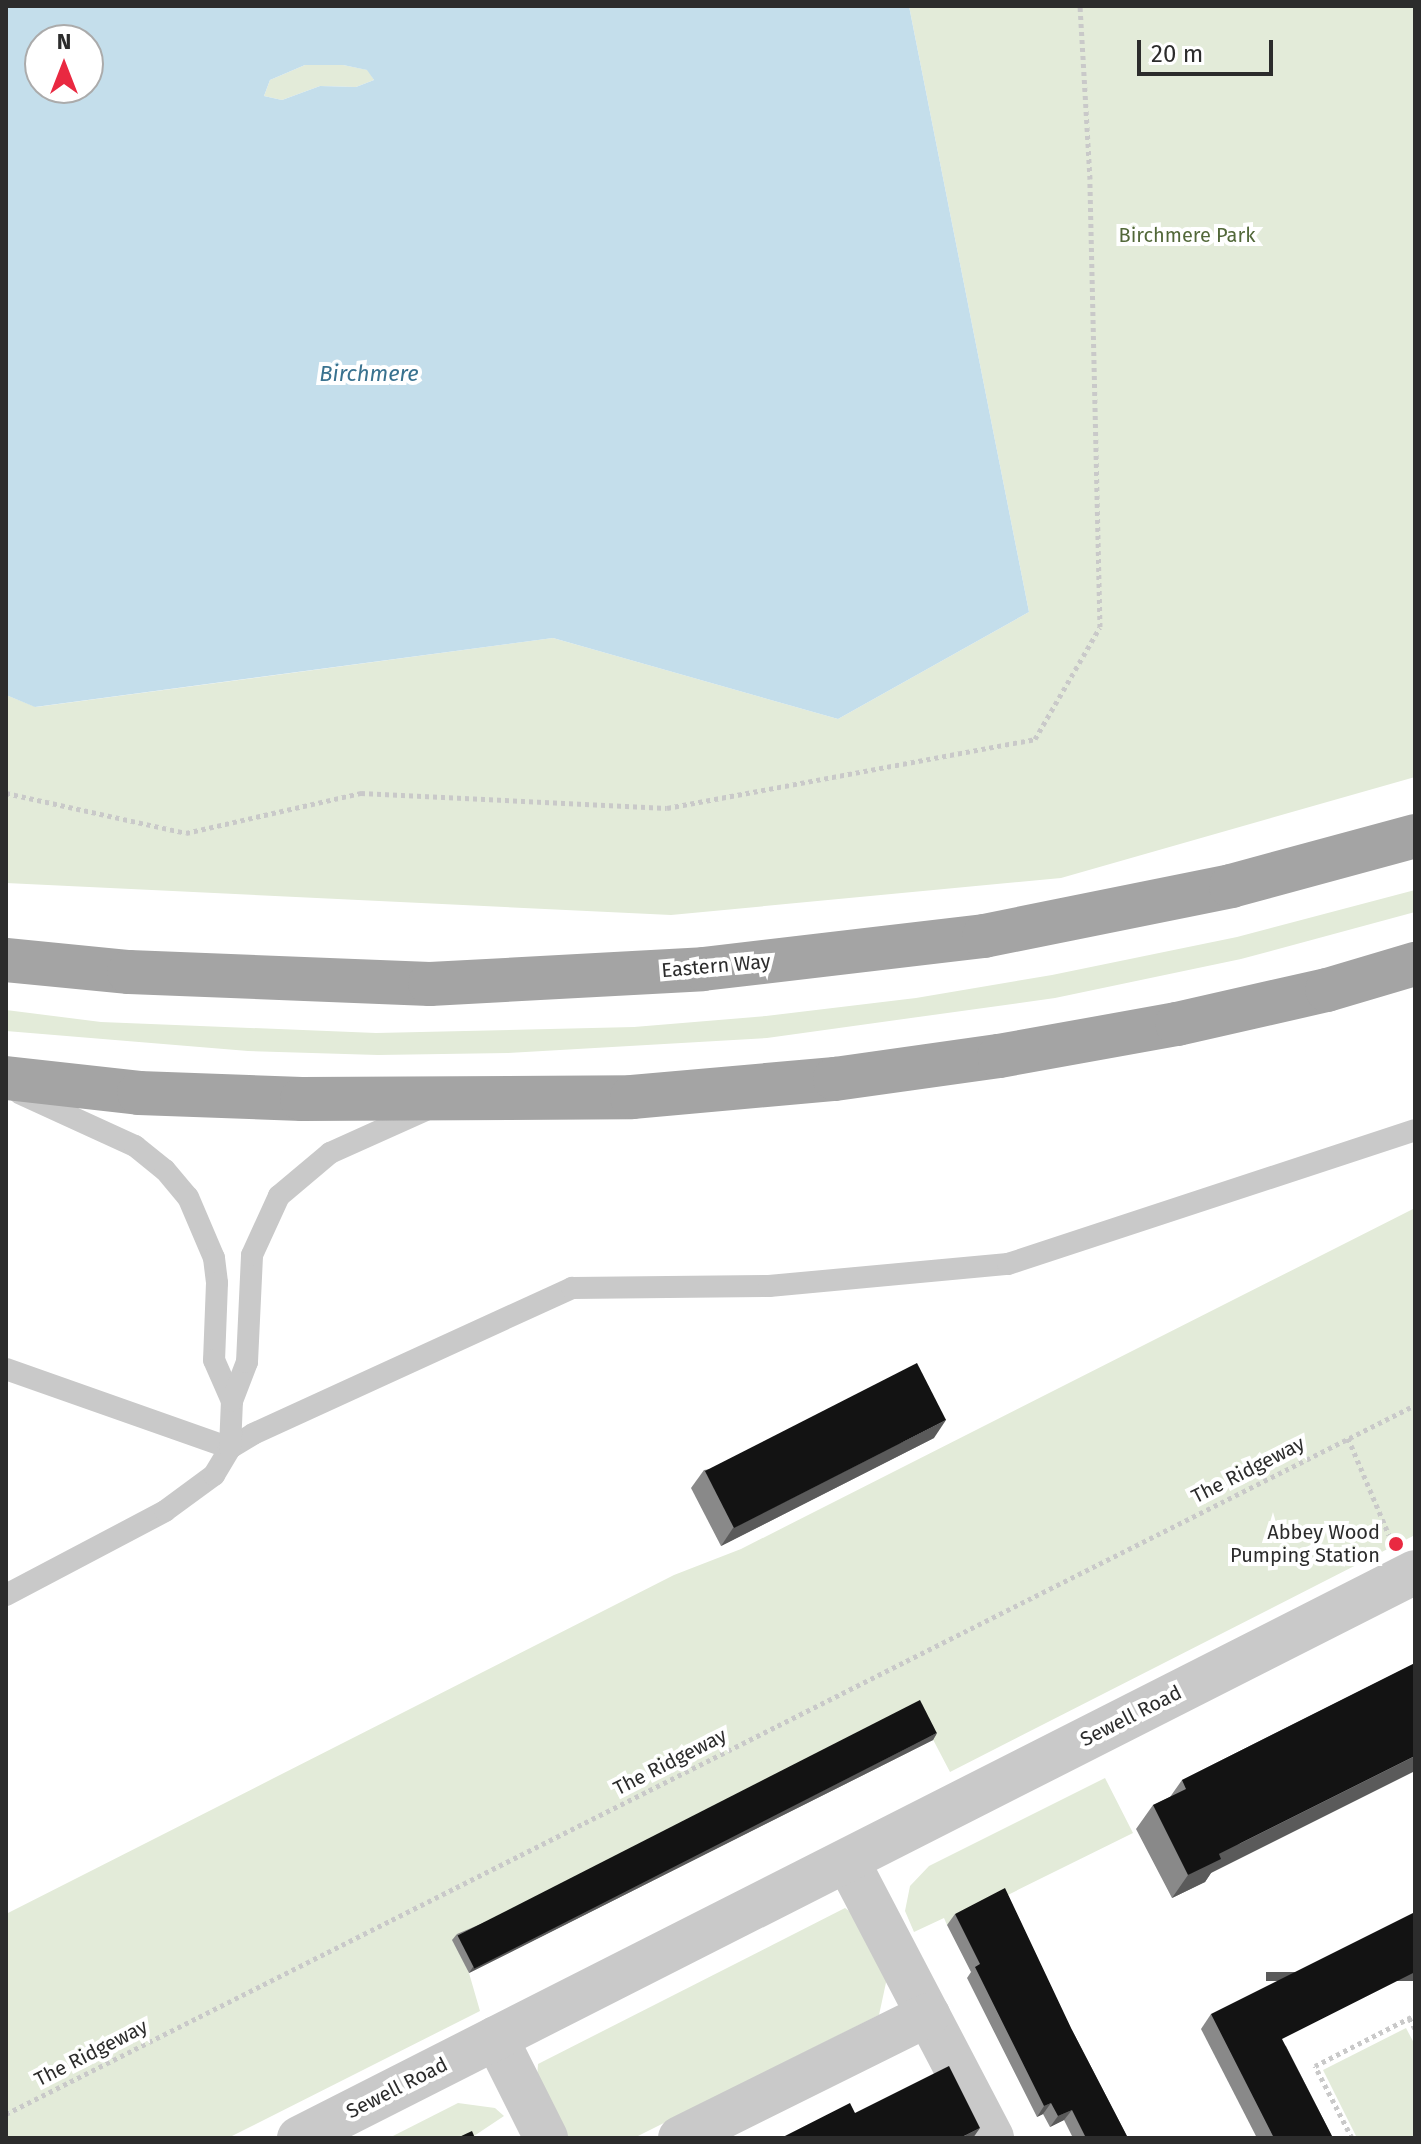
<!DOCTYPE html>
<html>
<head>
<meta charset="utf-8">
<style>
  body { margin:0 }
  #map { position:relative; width:1421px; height:2144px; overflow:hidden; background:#fff; font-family:"Fira Sans",sans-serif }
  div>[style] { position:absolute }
  .green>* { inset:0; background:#e3ebd9 }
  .water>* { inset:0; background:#c4deeb }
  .path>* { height:5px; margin-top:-2.5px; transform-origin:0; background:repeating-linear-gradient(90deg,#c9c9c9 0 4px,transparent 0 8px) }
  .service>* { height:22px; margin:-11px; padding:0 11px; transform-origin:11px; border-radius:11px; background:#c9c9c9 }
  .minor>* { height:44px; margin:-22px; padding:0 22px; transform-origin:22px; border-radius:22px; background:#c9c9c9 }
  .primary>* { height:44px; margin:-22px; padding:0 22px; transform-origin:22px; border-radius:22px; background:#a4a4a4 }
  .wall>* { inset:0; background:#898989 }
  .shaded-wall>* { inset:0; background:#5a5a5a; transform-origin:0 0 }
  .building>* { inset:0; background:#131313; transform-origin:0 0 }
  .dots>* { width:22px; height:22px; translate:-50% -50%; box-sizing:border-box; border:4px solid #fff; border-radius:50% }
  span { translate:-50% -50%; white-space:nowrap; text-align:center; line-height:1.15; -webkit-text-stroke:8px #fff; paint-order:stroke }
  .park-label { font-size:20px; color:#526839 }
  .street-label { font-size:20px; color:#2c2c2c }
  .poi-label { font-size:20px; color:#2c2c2c }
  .right { translate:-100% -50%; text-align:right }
  .water-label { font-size:22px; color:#39728f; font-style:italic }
  .frame { position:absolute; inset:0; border:8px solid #2c2c2c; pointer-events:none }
  .north { position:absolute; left:24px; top:24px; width:80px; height:80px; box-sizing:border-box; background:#fff; border:2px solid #ababab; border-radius:50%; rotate:0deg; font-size:22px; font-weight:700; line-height:32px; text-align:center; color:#2c2c2c }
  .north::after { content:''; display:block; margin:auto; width:28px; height:36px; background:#e92941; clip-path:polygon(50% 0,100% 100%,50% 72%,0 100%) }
  .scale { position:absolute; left:1137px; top:40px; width:136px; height:36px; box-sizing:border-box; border:4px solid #2c2c2c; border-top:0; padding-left:10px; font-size:24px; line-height:28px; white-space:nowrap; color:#2c2c2c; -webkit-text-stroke:6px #fff; paint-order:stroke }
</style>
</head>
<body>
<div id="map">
  <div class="green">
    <i style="clip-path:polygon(909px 6px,1415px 6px,1415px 777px,1061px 878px,671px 915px,6px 883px,6px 695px,36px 707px,553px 638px,838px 719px,1029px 612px)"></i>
    <i style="clip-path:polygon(305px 65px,343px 65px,368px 70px,374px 80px,356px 87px,320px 86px,282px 100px,264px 96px,270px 80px)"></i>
    <i style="clip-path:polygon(1415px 890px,1415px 912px,1241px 959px,1055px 998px,767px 1038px,508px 1053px,378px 1055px,248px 1051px,6px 1031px,6px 1010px,101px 1022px,376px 1033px,634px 1027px,766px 1016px,916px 998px,1052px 975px,1237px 937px)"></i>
    <i style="clip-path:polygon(1415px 1208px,1415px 1535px,950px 1772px,916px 1707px,453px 1940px,469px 1973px,480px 2011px,228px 2138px,6px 2138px,6px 1914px,674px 1575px,741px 1549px)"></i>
    <i style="clip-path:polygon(1105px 1778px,1133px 1833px,947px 1925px,944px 1918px,914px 1932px,905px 1911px,910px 1886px,929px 1866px)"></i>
    <i style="clip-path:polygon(845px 1908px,859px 1918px,887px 1978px,879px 2015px,634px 2138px,565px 2138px,537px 2078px,538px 2064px)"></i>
    <i style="clip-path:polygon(1406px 2028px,1415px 2045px,1415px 2138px,1357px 2138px,1323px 2070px)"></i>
    <i style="clip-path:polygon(458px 2103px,495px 2108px,504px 2116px,471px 2138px,389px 2138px)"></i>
  </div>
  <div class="water">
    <i style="clip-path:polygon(evenodd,6px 6px,909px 6px,1029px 612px,838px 719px,553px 638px,35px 707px,6px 695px,6px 6px,40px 40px,88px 40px,88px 88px,40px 88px,40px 40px,6px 6px,305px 65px,343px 65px,367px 70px,374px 80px,356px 87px,320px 86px,282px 100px,264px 96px,270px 80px,305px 65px)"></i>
  </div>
  <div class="path">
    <i style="left:6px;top:793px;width:184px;rotate:12.5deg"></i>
    <i style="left:186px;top:833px;width:180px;rotate:-12.9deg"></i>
    <i style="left:361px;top:793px;width:306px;rotate:2.8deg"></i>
    <i style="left:667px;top:808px;width:374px;rotate:-10.6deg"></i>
    <i style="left:1035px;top:739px;width:129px;rotate:-59.9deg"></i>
    <i style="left:1100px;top:627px;width:448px;rotate:-91.3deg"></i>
    <i style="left:1090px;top:179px;width:173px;rotate:-93.3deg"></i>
    <i style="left:1348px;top:1438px;width:105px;rotate:67.1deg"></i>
    <i style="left:1409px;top:2018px;width:13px;rotate:61deg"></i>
    <i style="left:6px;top:2114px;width:1577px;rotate:-26.71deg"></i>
    <i style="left:1352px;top:2138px;width:81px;rotate:-117.2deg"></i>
    <i style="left:1315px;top:2066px;width:112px;rotate:-27deg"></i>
  </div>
  <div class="service">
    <i style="left:19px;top:1093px;width:128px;rotate:24.6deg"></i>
    <i style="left:135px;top:1146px;width:38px;rotate:39deg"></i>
    <i style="left:165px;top:1170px;width:35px;rotate:50deg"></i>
    <i style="left:188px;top:1197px;width:66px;rotate:66.9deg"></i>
    <i style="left:214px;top:1258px;width:25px;rotate:83deg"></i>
    <i style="left:217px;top:1283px;width:77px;rotate:92.2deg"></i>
    <i style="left:214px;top:1360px;width:45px;rotate:66.3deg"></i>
    <i style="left:6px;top:1369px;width:238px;rotate:19.4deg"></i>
    <i style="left:230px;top:1448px;width:27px;rotate:-31deg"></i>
    <i style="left:253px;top:1434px;width:351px;rotate:-24.6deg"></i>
    <i style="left:572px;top:1288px;width:197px;rotate:-0.6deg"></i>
    <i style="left:769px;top:1286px;width:240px;rotate:-5.3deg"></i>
    <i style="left:1008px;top:1264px;width:428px;rotate:-18.2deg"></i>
    <i style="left:6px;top:1595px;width:180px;rotate:-27.8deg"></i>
    <i style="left:165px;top:1511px;width:61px;rotate:-36.3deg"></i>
    <i style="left:214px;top:1475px;width:31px;rotate:-59deg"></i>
    <i style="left:230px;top:1448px;width:47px;rotate:-87.6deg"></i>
    <i style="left:232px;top:1401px;width:42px;rotate:-69deg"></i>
    <i style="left:247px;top:1362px;width:107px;rotate:-87.3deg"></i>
    <i style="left:252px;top:1255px;width:65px;rotate:-65.4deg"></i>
    <i style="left:279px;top:1196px;width:67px;rotate:-40.1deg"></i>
    <i style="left:330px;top:1153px;width:107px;rotate:-24.2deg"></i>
  </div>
  <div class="minor">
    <i style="left:848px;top:1862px;width:311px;rotate:62.4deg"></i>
    <i style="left:496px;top:2038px;width:112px;rotate:63.4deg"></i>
    <i style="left:299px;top:2138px;width:1251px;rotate:-26.89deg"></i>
    <i style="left:680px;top:2138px;width:277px;rotate:-26.4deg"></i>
  </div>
  <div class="primary">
    <i style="left:6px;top:960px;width:124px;rotate:5.6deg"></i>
    <i style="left:129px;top:972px;width:301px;rotate:2.3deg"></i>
    <i style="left:430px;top:984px;width:273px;rotate:-3.1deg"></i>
    <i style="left:703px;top:969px;width:283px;rotate:-6.7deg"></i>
    <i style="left:984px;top:936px;width:252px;rotate:-11.4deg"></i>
    <i style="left:1231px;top:886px;width:191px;rotate:-15.2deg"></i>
    <i style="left:6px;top:1078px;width:134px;rotate:6.4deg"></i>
    <i style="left:139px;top:1093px;width:163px;rotate:2.1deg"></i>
    <i style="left:302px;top:1099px;width:330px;rotate:-0.3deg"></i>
    <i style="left:632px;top:1097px;width:204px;rotate:-5.1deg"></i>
    <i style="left:835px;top:1079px;width:166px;rotate:-8deg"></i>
    <i style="left:999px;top:1056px;width:181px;rotate:-10.2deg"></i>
    <i style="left:1177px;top:1024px;width:154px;rotate:-12.8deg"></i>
    <i style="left:1327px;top:990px;width:92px;rotate:-16.5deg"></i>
  </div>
  <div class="wall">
    <i style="clip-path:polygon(934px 1438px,721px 1546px,691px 1488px,704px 1470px)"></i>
    <i style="clip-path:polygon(1415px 1663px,1211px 1873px,1205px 1882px,1172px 1898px,1136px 1829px,1153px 1805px,1170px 1797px,1182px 1780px)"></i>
    <i style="clip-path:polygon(937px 1733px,933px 1740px,469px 1973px,452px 1940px,457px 1934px)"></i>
    <i style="clip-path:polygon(955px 1914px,1072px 2030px,1128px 2138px,1073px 2138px,1064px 2120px,1050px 2127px,1043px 2114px,1037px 2117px,967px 1978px,971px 1972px,947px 1925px)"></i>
    <i style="clip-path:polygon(1211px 2014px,1286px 2046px,1333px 2138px,1257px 2138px,1201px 2029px)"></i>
  </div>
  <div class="shaded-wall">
    <i style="clip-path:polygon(946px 1420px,934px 1438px,721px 1546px,733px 1528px)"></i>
    <i style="clip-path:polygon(937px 1733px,933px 1740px,469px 1973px,473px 1967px)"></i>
    <i style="clip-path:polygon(1415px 1756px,1415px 1771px,1211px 1873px,1205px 1882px,1172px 1898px,1188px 1875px,1219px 1854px)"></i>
    <i style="left:1415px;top:1972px;width:9px;height:149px;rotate:90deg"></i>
    <i style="clip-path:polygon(1051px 2103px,1043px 2114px,1037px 2117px,1044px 2106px)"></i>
    <i style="clip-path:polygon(1072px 2110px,1064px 2120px,1050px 2127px,1058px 2116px)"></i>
    <i style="clip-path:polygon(980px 2128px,973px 2138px,960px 2138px)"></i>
  </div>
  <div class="building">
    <i style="left:917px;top:1363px;width:64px;height:238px;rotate:63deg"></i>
    <i style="clip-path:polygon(1415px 1663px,1415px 1756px,1219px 1854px,1221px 1859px,1188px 1875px,1153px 1805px,1186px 1789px,1182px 1780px)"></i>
    <i style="left:920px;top:1700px;width:37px;height:519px;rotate:63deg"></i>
    <i style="clip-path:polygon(1005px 1888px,1072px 2030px,1128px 2138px,1086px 2138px,1072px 2110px,1058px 2116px,1051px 2103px,1044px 2106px,975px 1967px,980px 1964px,955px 1914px)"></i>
    <i style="clip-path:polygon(1415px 1912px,1415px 1972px,1282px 2039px,1333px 2138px,1274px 2138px,1211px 2014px)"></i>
    <i style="clip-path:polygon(949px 2066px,980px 2128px,960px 2138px,781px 2138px,850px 2103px,855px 2113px)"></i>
    <i style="clip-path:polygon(472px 2131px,475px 2138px,457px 2138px)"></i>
  </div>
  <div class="dots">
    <i style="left:1396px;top:1544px;background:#e92941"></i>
  </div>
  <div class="park-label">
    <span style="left:1187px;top:235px">Birchmere Park</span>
  </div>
  <div class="street-label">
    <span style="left:716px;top:966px;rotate:-5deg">Eastern Way</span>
    <span style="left:1248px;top:1470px;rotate:-27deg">The Ridgeway</span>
    <span style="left:1131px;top:1716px;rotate:-27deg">Sewell Road</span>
    <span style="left:670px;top:1762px;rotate:-27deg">The Ridgeway</span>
    <span style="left:91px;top:2053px;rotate:-27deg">The Ridgeway</span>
    <span style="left:397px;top:2088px;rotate:-27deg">Sewell Road</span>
  </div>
  <div class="poi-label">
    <span class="right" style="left:1380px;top:1544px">Abbey Wood<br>Pumping Station</span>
  </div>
  <div class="water-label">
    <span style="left:369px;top:374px">Birchmere</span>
  </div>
  <div class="frame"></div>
  <div class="north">N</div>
  <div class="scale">20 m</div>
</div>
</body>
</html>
